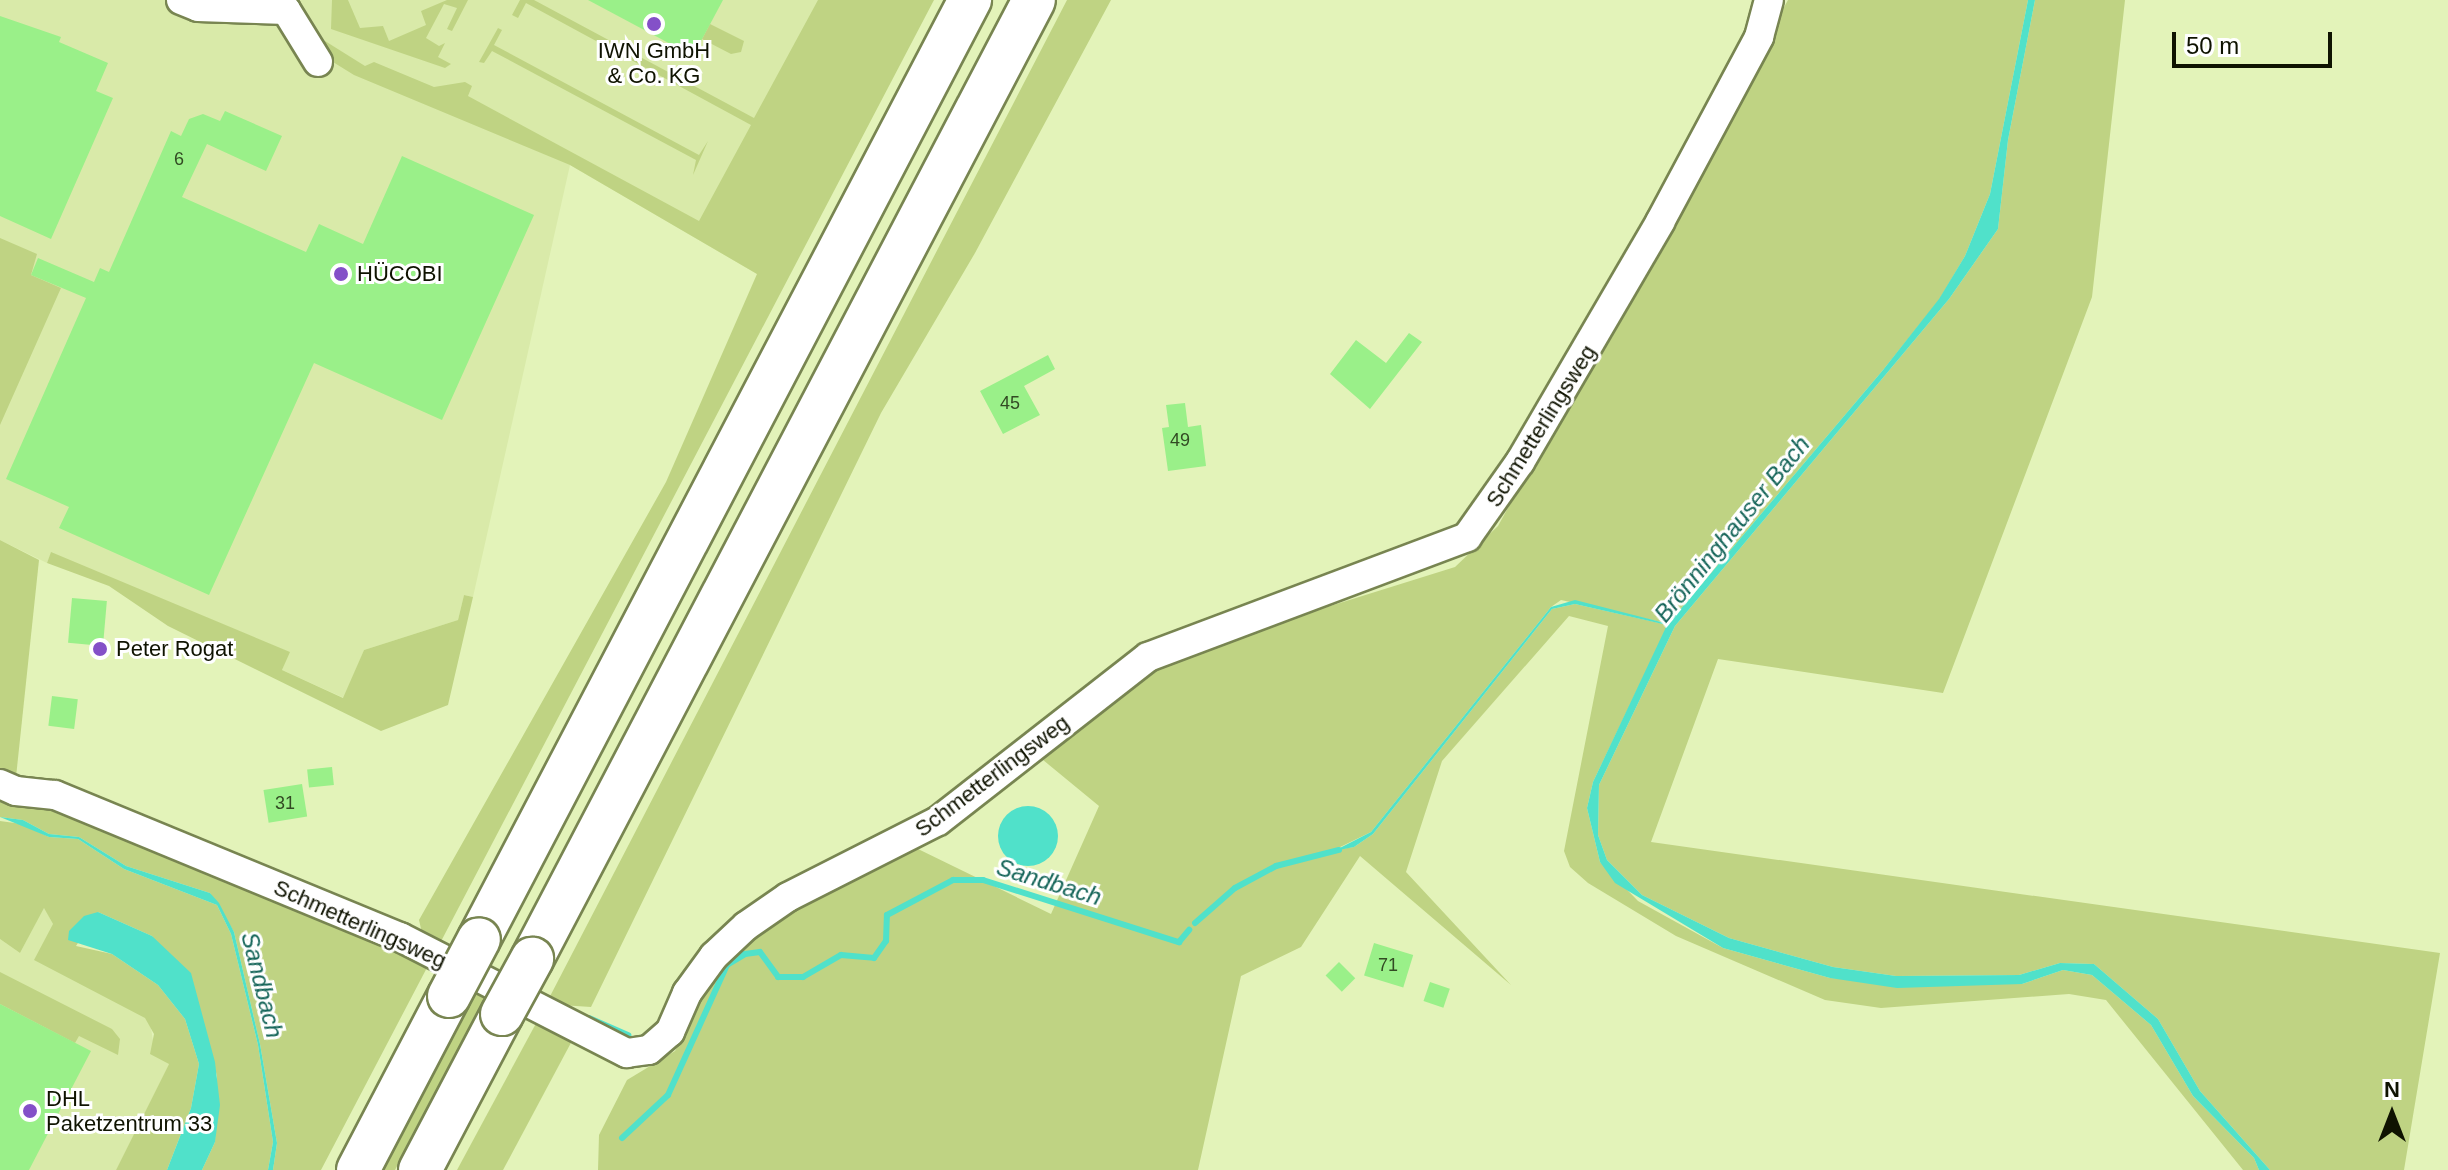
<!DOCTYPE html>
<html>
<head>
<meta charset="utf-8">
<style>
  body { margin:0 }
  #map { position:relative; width:2448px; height:1170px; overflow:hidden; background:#e3f3b9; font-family:Arial,sans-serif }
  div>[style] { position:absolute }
  .built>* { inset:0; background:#d9eaa9 }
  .green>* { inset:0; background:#bfd383 }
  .water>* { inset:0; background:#50e1ca }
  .round { border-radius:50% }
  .stream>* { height:6px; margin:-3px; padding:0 3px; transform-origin:3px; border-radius:3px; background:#50e1ca }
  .building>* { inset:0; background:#9af089; transform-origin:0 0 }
  .roads { filter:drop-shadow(2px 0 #788551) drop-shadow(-2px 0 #788551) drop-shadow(0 2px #788551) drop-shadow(0 -2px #788551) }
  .minor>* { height:28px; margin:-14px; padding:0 14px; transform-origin:14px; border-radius:14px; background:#fff }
  .highway>* { height:42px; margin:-21px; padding:0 21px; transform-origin:21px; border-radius:21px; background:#fff }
  .bridges { filter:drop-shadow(2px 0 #788551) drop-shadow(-2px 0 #788551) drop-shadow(0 2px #788551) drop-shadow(0 -2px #788551) }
  .highway-bridge>* { height:42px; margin:-21px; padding:0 21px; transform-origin:21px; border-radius:21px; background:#fff }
  .dots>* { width:22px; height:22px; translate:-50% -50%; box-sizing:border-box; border:4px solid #fff; border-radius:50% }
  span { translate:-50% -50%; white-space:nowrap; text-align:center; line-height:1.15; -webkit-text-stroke:6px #fff; paint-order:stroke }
  .number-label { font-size:18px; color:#324a23 }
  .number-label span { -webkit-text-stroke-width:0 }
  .poi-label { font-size:22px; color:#0f1301 }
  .left { translate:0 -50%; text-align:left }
  .street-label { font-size:22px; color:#0f1301 }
  .water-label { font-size:24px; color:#156559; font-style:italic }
  .north { position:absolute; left:2352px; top:1074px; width:80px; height:80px; -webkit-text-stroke:6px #fff; paint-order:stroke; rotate:0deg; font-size:22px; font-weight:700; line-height:32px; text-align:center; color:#0f1301 }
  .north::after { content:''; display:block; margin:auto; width:28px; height:36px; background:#0f1301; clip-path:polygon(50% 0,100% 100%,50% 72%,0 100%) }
  .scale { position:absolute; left:2172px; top:32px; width:160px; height:36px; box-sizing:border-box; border:4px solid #0f1301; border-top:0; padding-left:10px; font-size:24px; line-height:28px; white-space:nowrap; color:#0f1301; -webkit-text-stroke:6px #fff; paint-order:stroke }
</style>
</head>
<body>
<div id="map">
  <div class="built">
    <i style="clip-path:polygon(0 0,893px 0,757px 274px,570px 165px,473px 597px,464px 595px,458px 620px,364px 650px,344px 698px,282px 670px,289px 652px,51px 553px,47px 563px,0 540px)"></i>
    <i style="clip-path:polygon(44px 907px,53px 924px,150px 1022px,154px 1047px,169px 1064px,116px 1170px,0 1170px,0 939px,20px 953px)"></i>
  </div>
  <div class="green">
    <i style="clip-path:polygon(332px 0,348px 0,360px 28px,383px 26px,389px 41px,426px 25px,421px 11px,447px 0,468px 0,452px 31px,447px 29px,457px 8px,444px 4px,426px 38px,439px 46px,445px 43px,438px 57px,451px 64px,445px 68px,331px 29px)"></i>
    <i style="clip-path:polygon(520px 0,534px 0,754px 118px,818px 0,934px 0,437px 949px,422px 933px,419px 920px,666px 482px,757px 274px,570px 165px,354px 75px,320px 54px,325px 41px,365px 66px,374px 62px,434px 87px,465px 82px,472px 86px,468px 96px,699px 221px,751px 125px,526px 3px,518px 18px,512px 15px)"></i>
    <i style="clip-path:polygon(1067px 0,1111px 0,975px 253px,881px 413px,591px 1007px,546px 1004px)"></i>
    <i style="clip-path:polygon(1788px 0,2028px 0,1990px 194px,1965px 256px,1939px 300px,1883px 370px,1673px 618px,1661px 622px,1561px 600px,1551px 607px,1371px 832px,1334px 850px,1354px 847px,1373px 834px,1552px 609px,1575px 604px,1668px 625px,1593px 782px,1587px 808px,1600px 862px,1638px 901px,1723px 948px,1830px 978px,2022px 984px,2063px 970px,2092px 975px,2151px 1025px,2193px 1096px,2254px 1158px,2259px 1170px,2243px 1170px,2106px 1000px,2069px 994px,1881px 1008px,1825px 1000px,1676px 936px,1588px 883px,1570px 867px,1564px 851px,1608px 626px,1569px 616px,1442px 761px,1406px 872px,1511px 985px,1360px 856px,1301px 947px,1241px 976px,1198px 1170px,598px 1170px,599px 1135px,627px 1080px,675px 1051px,716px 971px,746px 943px,798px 907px,916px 848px,1051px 914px,1099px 806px,1037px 755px,1146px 673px,1295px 617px,1455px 567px,1498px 526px)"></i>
    <i style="clip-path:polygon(2035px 0,2125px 0,2092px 297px,1943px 693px,1718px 659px,1651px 842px,2440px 953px,2404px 1170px,2270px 1170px,2200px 1091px,2158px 1019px,2094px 964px,2060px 963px,2019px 975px,1896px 976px,1833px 967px,1729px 938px,1642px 895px,1607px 860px,1598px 835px,1599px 785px,1675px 626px,1949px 299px,1998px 229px,2008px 140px)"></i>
    <i style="clip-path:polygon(710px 24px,744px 41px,741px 52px,731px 54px,702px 39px)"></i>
    <i style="clip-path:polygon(498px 28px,502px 30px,494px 45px,699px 155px,708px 141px,693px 175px,696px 160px,492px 51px,484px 63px,479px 62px)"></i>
    <i style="clip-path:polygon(0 238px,37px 254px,31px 275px,61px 288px,0 425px)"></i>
    <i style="clip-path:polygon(0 540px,39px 560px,16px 777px,0 778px)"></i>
    <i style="clip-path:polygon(51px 552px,290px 652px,282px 670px,343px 698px,364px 650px,458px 620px,464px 595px,473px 597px,448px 705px,381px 731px,168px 626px,109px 586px,47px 563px)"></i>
    <i style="clip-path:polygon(0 780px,73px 818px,331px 926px,402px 955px,431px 960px,321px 1170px,273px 1170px,277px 1143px,260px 1044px,234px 932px,210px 893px,126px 866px,79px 837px,49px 834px,23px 820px,0 817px)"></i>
    <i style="clip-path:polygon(0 821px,22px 824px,49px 837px,78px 839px,124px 869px,217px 905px,231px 934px,258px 1045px,273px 1142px,268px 1170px,202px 1170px,215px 1142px,217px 1076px,202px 1017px,152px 936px,98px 912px,76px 946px,112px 954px,158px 985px,185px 1019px,199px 1064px,191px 1108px,167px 1170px,116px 1170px,169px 1064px,150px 1054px,154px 1034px,145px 1018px,34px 960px,53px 924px,44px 908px,20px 953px,0 939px)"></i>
    <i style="clip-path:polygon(0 972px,112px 1029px,120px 1039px,118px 1055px,79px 1036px,75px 1043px,0 1004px)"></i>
    <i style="clip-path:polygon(476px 990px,486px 996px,395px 1170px,380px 1170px)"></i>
    <i style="clip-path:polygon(540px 1016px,573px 1039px,503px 1170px,457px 1170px)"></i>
  </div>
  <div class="water">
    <i style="clip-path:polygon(2028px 0,2035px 0,2008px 140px,1998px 229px,1949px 299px,1675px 626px,1599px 785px,1598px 835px,1607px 860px,1642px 895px,1729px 938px,1833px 967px,1896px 976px,2019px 975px,2060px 963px,2094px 964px,2158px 1019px,2200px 1091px,2270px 1170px,2259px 1170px,2254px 1158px,2193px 1096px,2151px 1025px,2092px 975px,2063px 970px,2022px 984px,1897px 988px,1830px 978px,1723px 948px,1615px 883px,1600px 862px,1587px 808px,1593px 782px,1667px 625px,1575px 604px,1552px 609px,1373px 834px,1354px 847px,1334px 851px,1371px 832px,1551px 607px,1575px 600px,1661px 622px,1673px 618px,1883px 370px,1939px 299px,1965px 256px,1990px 194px)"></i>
    <i class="round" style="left:998px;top:806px;width:60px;height:60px"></i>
    <i style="clip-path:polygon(0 817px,23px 820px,49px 834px,79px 837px,126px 866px,210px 893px,219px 903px,234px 932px,260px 1044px,277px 1143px,273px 1170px,268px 1170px,273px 1142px,258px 1045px,231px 934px,217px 905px,124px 869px,78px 839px,49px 837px)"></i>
    <i style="clip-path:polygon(98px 912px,152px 936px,191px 973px,215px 1062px,220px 1105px,215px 1142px,202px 1170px,167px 1170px,191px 1108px,199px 1064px,185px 1019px,158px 985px,112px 954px,68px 940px,69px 931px,84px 916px)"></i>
  </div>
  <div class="stream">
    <i style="left:1195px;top:923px;width:53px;rotate:-41.2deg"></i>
    <i style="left:1235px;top:888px;width:47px;rotate:-28.2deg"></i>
    <i style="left:1276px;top:866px;width:65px;rotate:-14.3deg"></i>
    <i style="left:589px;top:1018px;width:43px;rotate:23.6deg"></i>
    <i style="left:622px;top:1138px;width:63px;rotate:-43.1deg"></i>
    <i style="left:668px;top:1095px;width:143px;rotate:-65.6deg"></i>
    <i style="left:727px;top:965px;width:21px;rotate:-31deg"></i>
    <i style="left:745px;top:954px;width:15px;rotate:-8deg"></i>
    <i style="left:760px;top:952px;width:31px;rotate:54deg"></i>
    <i style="left:778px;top:977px;width:25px"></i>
    <i style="left:803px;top:977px;width:44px;rotate:-30.1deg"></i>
    <i style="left:841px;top:955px;width:33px;rotate:5deg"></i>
    <i style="left:874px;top:958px;width:21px;rotate:-55deg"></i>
    <i style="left:886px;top:941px;width:26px;rotate:-88deg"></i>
    <i style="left:887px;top:915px;width:75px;rotate:-27.9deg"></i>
    <i style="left:953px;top:880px;width:30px"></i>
    <i style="left:983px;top:880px;width:206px;rotate:17.6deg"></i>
    <i style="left:1179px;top:942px;width:16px;rotate:-50deg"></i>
  </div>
  <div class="building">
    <i style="clip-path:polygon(588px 0,723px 0,693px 56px)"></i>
    <i style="clip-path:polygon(0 16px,61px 37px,59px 42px,108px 63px,96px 91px,113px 98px,51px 239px,0 216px)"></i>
    <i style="clip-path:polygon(225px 111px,282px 136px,266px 171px,207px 144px,182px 197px,306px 252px,319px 224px,363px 244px,402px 156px,534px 215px,442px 420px,314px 363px,209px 595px,59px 528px,69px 507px,6px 479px,86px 298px,31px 275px,38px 258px,94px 282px,100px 268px,109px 272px,171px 131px,181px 136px,189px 119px,203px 114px,220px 121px)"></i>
    <i style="clip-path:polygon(1409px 333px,1422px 342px,1370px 409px,1330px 374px,1356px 340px,1386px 363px)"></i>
    <i style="clip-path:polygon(1048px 355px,1055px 369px,1024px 386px,1040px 415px,1003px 434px,980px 391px)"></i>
    <i style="clip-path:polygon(1185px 403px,1188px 427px,1201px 425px,1206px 466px,1168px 471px,1162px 428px,1169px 427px,1166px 405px)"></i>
    <i style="left:72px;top:598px;width:35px;height:45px;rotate:5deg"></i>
    <i style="left:52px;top:696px;width:26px;height:30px;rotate:7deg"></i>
    <i style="left:332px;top:767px;width:18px;height:25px;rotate:84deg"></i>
    <i style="left:302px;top:784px;width:33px;height:39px;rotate:81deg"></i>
    <i style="left:1374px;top:943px;width:41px;height:34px;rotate:17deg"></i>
    <i style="left:1339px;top:962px;width:23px;height:19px;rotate:45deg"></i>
    <i style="left:1430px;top:982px;width:21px;height:20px;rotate:19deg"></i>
    <i style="clip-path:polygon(0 1004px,91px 1051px,29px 1170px,0 1170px)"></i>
  </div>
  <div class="roads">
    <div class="minor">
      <i style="left:181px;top:0;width:18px;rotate:22deg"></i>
      <i style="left:198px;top:7px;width:88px;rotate:2deg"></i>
      <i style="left:286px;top:10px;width:61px;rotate:58.4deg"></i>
      <i style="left:0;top:784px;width:17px;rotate:24deg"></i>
      <i style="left:16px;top:791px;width:39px;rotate:6deg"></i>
      <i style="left:55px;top:795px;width:373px;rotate:22.4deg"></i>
      <i style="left:400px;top:937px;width:255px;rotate:27.1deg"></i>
      <i style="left:627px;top:1053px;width:22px;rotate:-8deg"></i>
      <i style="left:649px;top:1050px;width:28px;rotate:-41deg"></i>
      <i style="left:670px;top:1032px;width:43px;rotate:-66.4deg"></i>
      <i style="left:687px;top:993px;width:46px;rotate:-53.9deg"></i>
      <i style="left:714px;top:956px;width:44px;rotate:-43.2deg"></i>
      <i style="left:746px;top:926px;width:51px;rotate:-34.6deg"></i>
      <i style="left:788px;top:897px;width:168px;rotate:-26.9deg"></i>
      <i style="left:938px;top:821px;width:266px;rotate:-38deg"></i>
      <i style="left:1148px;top:657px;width:341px;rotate:-20.6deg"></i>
      <i style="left:1467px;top:537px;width:92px;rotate:-54.8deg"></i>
      <i style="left:1520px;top:462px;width:278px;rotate:-59.7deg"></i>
      <i style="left:1660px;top:222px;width:210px;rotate:-61.8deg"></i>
      <i style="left:1759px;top:37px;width:38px;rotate:-75deg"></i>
    </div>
    <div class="highway">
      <i style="left:479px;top:939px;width:1060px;rotate:-62.4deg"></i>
      <i style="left:532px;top:959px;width:1082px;rotate:-62.37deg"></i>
      <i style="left:358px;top:1170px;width:196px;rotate:-62.4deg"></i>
      <i style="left:420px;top:1170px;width:176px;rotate:-62.3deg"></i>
    </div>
  </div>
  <div class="bridges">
    <div class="highway-bridge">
      <i style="left:449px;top:996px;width:64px;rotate:-62.2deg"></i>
      <i style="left:502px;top:1014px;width:63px;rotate:-61.4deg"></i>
    </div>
  </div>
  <div class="dots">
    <i style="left:654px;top:24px;background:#8450c8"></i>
    <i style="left:341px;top:274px;background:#8450c8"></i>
    <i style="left:100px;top:649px;background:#8450c8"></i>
    <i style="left:30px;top:1111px;background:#8450c8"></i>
  </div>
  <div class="number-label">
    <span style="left:179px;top:159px">6</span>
    <span style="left:1010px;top:403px">45</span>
    <span style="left:1180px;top:440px">49</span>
    <span style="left:285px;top:803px">31</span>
    <span style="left:1388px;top:965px">71</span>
  </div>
  <div class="poi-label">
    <span style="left:654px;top:63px">IWN GmbH<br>&amp; Co. KG</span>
    <span class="left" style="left:357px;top:274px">HÜCOBI</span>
    <span class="left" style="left:116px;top:649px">Peter Rogat</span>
    <span class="left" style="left:46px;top:1111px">DHL<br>Paketzentrum 33</span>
  </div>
  <div class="street-label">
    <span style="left:1541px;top:426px;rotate:-58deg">Schmetterlingsweg</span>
    <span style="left:992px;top:776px;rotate:-37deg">Schmetterlingsweg</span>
    <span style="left:360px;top:924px;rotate:24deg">Schmetterlingsweg</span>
  </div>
  <div class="water-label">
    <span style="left:1732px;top:529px;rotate:-51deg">Brönninghauser Bach</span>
    <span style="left:1049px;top:882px;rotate:17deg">Sandbach</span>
    <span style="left:262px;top:985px;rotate:76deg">Sandbach</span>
  </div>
  <div class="north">N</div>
  <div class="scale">50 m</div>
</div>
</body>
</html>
